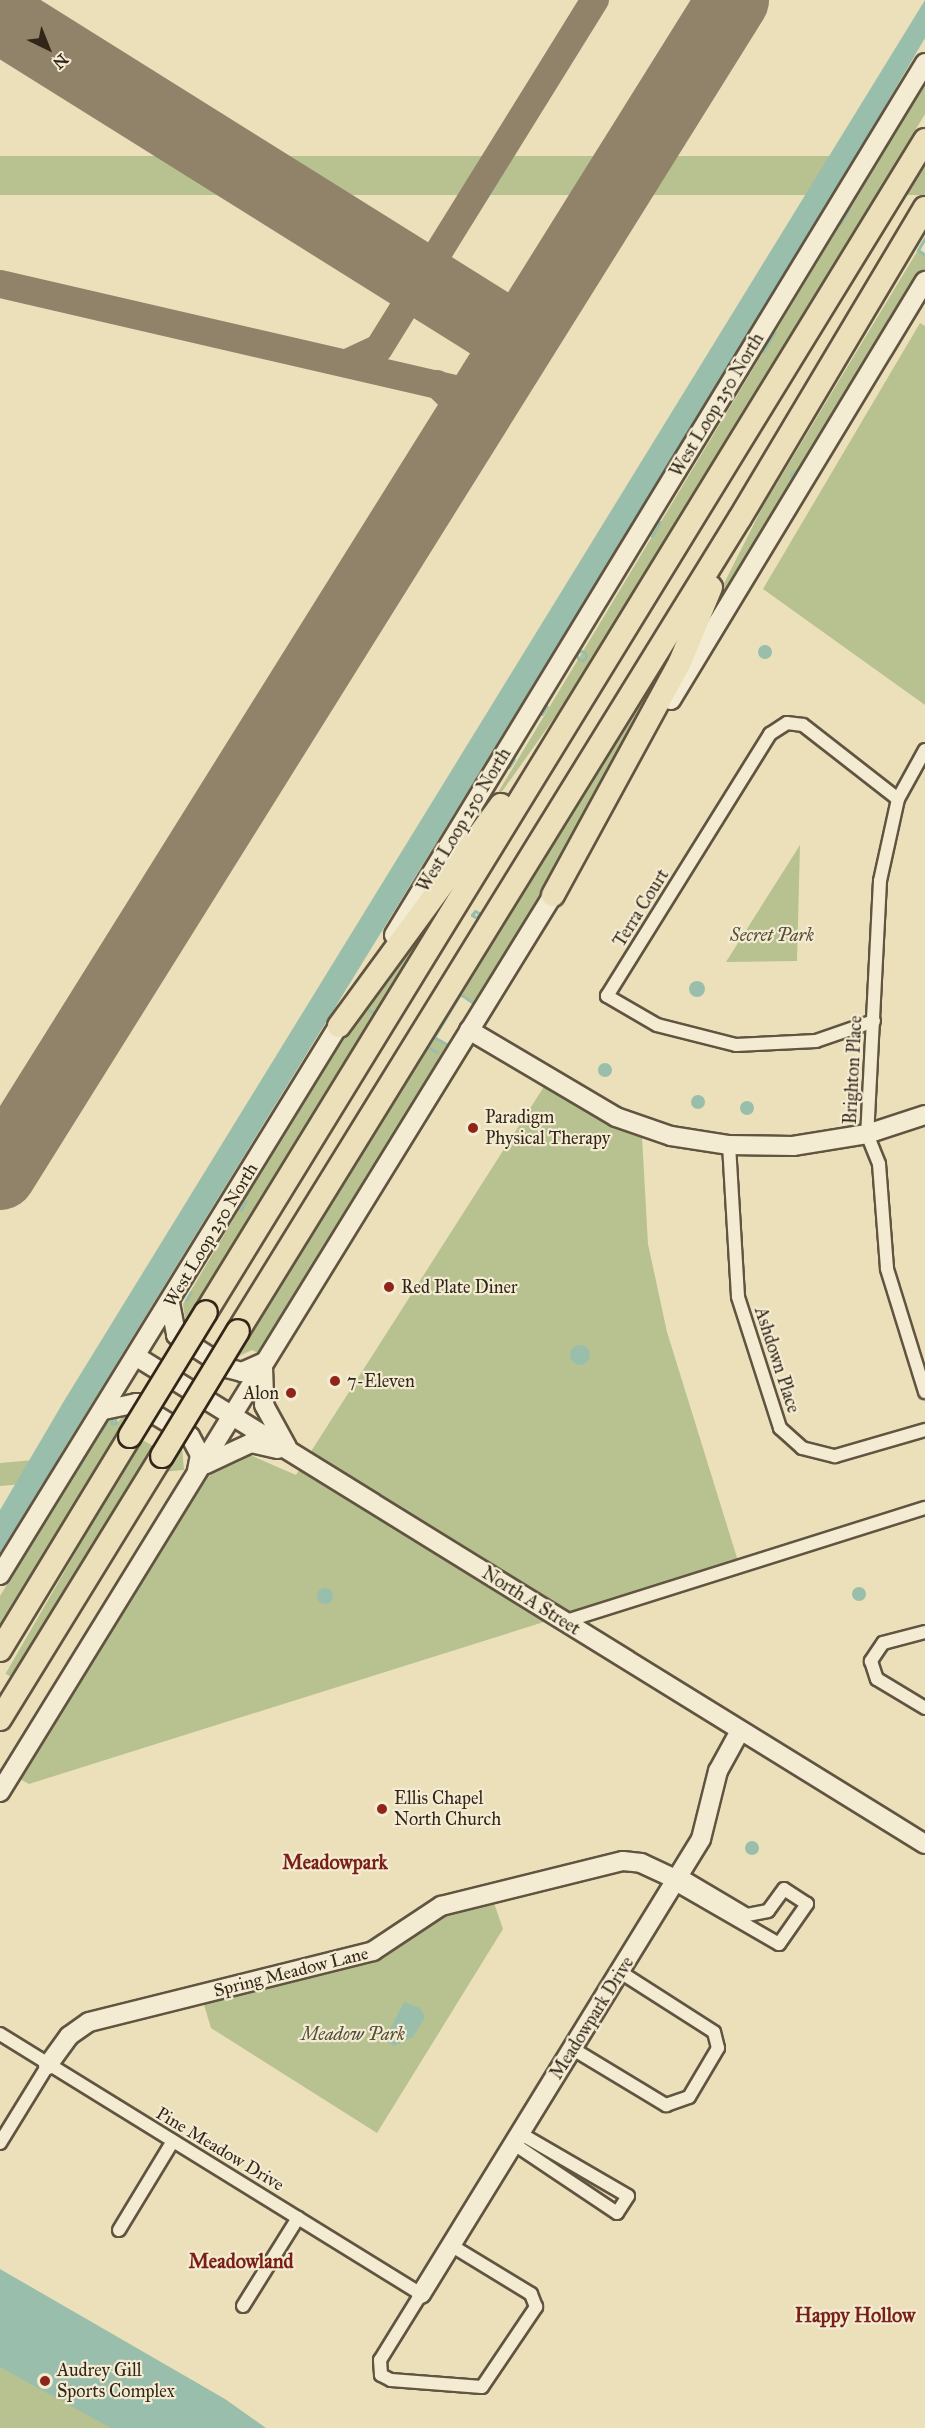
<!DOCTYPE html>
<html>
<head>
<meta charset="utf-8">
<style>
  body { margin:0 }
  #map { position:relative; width:925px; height:2428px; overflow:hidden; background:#ece0ba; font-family:"IM FELL Great Primer",serif }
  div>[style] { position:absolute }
  .green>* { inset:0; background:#b7c290; transform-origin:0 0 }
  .water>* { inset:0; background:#99beab }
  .round { border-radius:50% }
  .stream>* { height:3px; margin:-1.5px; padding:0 1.5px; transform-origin:1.5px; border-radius:1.5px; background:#99beab }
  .stream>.ring { margin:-1.5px; padding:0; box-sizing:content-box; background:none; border:3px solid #99beab; border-radius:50% }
  .taxiway>* { height:28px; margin:-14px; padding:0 14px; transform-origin:14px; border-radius:14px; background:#90836a }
  .runway>* { height:72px; margin:-36px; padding:0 36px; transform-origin:36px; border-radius:36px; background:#90836a }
  .roads { filter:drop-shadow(2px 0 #615441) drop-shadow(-2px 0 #615441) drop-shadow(0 2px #615441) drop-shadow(0 -2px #615441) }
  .street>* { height:12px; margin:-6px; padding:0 6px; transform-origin:6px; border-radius:6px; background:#f3ebd2 }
  .secondary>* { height:18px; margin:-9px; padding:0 9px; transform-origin:9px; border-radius:9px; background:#f3ebd2 }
  .highway>* { height:22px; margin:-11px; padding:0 11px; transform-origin:11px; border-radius:11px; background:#ece0ba }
  .bridges { filter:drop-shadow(2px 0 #332619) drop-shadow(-2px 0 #332619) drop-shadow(0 2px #332619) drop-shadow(0 -2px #332619) }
  .highway-bridge>* { height:22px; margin:-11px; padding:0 11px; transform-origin:11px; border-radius:11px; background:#ece0ba }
  .dots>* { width:16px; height:16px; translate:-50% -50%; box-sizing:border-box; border:3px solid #f3ebd2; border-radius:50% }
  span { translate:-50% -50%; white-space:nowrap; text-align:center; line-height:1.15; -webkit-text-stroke:4.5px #f3ebd2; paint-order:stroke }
  .street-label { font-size:18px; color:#332619 }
  .park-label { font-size:18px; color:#544d37; font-style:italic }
  .poi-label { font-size:18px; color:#332619 }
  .left { translate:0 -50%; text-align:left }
  .right { translate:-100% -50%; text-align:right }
  .neighbourhood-label { font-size:20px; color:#7a1f14; font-weight:700 }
  .north { position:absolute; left:18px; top:18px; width:60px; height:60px; -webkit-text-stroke:4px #f3ebd2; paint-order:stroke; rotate:137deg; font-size:16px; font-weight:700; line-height:24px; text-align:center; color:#332619 }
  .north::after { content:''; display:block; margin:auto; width:21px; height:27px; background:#332619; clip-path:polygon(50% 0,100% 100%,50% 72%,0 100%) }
</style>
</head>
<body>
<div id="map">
  <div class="green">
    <i style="clip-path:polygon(925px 83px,925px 114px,672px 534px,587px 672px,479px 824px)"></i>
    <i style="left:925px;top:156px;width:39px;height:1368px;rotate:90deg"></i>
    <i style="clip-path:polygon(918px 250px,925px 255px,925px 269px,691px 649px,762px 508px)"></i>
    <i style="clip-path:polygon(920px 323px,925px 326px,925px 705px,763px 589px)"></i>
    <i style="clip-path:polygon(669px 652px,675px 655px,596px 808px,475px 1004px,460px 994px)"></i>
    <i style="clip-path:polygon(800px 845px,797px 961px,726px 962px)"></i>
    <i style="clip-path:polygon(451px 889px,364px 1037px,186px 1326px,183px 1304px,302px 1103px,373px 989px)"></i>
    <i style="clip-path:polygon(434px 1037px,450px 1046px,260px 1354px,252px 1350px,237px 1357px)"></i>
    <i style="clip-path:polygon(545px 1085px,642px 1137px,648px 1244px,667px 1332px,738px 1561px,29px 1784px,18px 1778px,209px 1470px,248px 1454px,296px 1475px)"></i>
    <i style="clip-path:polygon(123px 1416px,134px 1416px,0 1635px,0 1596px,109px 1418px,117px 1423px)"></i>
    <i style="left:141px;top:1439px;width:20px;height:271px;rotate:30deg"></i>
    <i style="left:182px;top:1447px;width:23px;height:354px;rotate:85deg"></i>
    <i style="clip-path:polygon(493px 1900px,503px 1929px,377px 2133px,211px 2028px,201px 1995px,315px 1971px,439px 1907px)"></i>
    <i style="clip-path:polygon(0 2326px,167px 2428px,0 2428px)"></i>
  </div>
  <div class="water">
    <i style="clip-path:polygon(925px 0,925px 38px,818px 221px,0 1553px,0 1510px,64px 1401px)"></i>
    <i class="round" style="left:758px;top:645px;width:14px;height:14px"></i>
    <i class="round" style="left:689px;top:981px;width:16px;height:16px"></i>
    <i class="round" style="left:598px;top:1063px;width:14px;height:14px"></i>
    <i class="round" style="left:691px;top:1095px;width:14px;height:14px"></i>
    <i class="round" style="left:740px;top:1101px;width:14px;height:14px"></i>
    <i class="round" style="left:570px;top:1345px;width:20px;height:20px"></i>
    <i class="round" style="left:852px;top:1587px;width:14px;height:14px"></i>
    <i class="round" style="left:317px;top:1588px;width:16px;height:16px"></i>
    <i class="round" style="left:745px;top:1841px;width:14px;height:14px"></i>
    <i style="clip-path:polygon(404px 2002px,420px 2008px,425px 2017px,413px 2037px,394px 2046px,385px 2039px)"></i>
    <i style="clip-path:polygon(0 2269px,225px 2399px,266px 2428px,111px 2428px,0 2367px)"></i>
  </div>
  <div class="stream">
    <i style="left:840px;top:224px;width:17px;rotate:-59deg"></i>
    <i style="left:925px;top:238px;width:14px;rotate:120deg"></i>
    <i style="left:918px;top:250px;width:9px;rotate:36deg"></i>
    <i style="left:763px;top:351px;width:22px;rotate:-58deg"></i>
    <i class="ring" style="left:791.5px;top:471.5px;width:6px;height:6px"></i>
    <i style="left:652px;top:536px;width:16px;rotate:-60deg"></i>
    <i class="ring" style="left:577.5px;top:651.5px;width:6px;height:6px"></i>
    <i style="left:542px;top:714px;width:9px;rotate:-58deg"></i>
    <i style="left:509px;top:767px;width:9px;rotate:-58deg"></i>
    <i style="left:475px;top:911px;width:4px;rotate:27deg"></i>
    <i style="left:479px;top:913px;width:5px;rotate:112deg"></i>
    <i style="left:477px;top:918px;width:6px;rotate:-149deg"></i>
    <i style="left:472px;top:915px;width:5px;rotate:-53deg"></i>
    <i style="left:460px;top:994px;width:18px;rotate:34deg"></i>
    <i style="left:475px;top:1004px;width:49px;rotate:120.8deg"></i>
    <i style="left:450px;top:1046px;width:18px;rotate:-151deg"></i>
    <i style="left:434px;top:1037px;width:50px;rotate:-58.8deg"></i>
    <i style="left:369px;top:1010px;width:9px;rotate:32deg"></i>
    <i style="left:427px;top:1047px;width:11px;rotate:27deg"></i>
    <i style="left:297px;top:1112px;width:10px;rotate:-61deg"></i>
    <i style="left:241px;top:1210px;width:10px;rotate:-61deg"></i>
    <i style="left:186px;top:1300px;width:9px;rotate:-58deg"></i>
    <i style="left:115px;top:1418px;width:5px;rotate:79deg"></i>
    <i style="left:116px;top:1423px;width:4px;rotate:166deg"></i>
    <i style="left:112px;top:1424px;width:5px;rotate:-101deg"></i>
    <i style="left:111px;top:1419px;width:4px;rotate:-14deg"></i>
    <i style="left:101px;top:1431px;width:9px;rotate:-58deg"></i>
    <i style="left:79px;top:1467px;width:11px;rotate:-63deg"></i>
  </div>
  <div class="taxiway">
    <i style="left:395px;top:264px;width:25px;rotate:64deg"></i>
    <i style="left:406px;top:287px;width:19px;rotate:96deg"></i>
    <i style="left:0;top:284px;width:472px;rotate:13deg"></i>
    <i style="left:460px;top:390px;width:22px;rotate:-10deg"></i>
    <i style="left:482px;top:386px;width:22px;rotate:-36deg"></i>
    <i style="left:491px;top:324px;width:25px;rotate:58deg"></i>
    <i style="left:504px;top:345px;width:27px;rotate:98deg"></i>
    <i style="left:347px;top:363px;width:35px;rotate:-25deg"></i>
    <i style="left:379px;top:348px;width:410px;rotate:-58.2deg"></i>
    <i style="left:437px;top:384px;width:31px;rotate:45deg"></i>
    <i style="left:459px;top:406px;width:28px;rotate:84deg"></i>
  </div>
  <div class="runway">
    <i style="left:0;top:17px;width:579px;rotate:32.02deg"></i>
    <i style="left:0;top:1174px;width:1384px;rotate:-58.02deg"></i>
  </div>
  <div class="roads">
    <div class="street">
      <i style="left:925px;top:750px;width:56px;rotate:118.9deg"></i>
      <i style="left:898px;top:799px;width:84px;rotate:102.4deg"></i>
      <i style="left:880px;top:881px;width:253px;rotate:92.9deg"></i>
      <i style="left:867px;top:1134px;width:32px;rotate:68deg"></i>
      <i style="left:879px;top:1164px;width:105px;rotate:85.6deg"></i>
      <i style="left:887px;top:1269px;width:129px;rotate:72.8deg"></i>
      <i style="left:874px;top:1021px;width:61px;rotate:161deg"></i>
      <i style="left:816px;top:1041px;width:80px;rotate:177.1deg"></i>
      <i style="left:736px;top:1045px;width:81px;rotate:-165.8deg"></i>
      <i style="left:657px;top:1025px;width:58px;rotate:-149.9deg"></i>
      <i style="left:607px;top:996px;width:309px;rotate:-58.1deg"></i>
      <i style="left:770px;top:734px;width:20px;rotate:-33deg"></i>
      <i style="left:787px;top:723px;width:16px;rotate:7deg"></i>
      <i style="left:803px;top:725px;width:120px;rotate:37.9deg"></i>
      <i style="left:729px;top:1145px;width:152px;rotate:86.6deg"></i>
      <i style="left:738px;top:1297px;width:138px;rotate:72.2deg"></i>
      <i style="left:780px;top:1428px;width:30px;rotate:42deg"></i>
      <i style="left:802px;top:1448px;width:34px;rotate:14deg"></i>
      <i style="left:835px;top:1456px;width:94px;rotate:-16.1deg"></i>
      <i style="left:563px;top:1622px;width:380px;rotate:-17.5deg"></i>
      <i style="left:925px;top:1632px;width:43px;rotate:165.3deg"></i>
      <i style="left:883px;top:1643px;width:22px;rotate:124deg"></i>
      <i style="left:871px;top:1661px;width:19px;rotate:72deg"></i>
      <i style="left:877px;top:1679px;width:56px;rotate:31.1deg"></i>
      <i style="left:675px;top:1884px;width:120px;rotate:30deg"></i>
      <i style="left:779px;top:1944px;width:49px;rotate:-55deg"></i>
      <i style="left:807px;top:1904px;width:27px;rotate:-147deg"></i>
      <i style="left:784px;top:1889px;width:27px;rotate:126deg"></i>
      <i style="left:768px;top:1911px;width:21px;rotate:169deg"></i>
      <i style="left:747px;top:1915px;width:78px;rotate:-149.2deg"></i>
      <i style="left:0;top:2034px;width:495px;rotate:31.7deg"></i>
      <i style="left:421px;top:2294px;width:78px;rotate:121.8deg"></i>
      <i style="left:380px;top:2360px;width:15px;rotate:86deg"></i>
      <i style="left:381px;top:2375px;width:11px;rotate:27deg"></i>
      <i style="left:391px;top:2380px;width:91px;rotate:4.4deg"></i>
      <i style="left:482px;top:2387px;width:97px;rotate:-56deg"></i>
      <i style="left:536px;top:2307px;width:14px;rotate:-111deg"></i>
      <i style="left:531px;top:2294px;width:92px;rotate:-148.7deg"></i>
      <i style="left:573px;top:2049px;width:109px;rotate:31.1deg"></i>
      <i style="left:666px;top:2105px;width:24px;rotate:-19deg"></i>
      <i style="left:689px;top:2097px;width:57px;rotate:-59.4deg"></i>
      <i style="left:718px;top:2048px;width:16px;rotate:-104deg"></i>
      <i style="left:714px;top:2032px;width:112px;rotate:-147.4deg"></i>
      <i style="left:0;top:2143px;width:92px;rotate:-58.4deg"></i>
      <i style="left:514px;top:2144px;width:124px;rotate:33.8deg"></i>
      <i style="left:617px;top:2213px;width:20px;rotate:-57deg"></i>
      <i style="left:628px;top:2196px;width:124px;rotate:-149.9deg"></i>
      <i style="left:119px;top:2230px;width:104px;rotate:-58.8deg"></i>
      <i style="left:243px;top:2306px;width:104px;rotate:-58deg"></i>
    </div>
    <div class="secondary">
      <i style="left:671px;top:700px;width:490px;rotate:-58.8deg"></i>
      <i style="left:394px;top:935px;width:1021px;rotate:-58.66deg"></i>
      <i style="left:469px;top:1030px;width:171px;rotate:30.6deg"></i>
      <i style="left:616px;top:1117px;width:58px;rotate:19.1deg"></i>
      <i style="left:671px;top:1136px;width:59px;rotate:8.8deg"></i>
      <i style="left:729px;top:1145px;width:64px;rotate:0.9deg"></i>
      <i style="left:793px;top:1146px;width:75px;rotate:-9.2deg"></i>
      <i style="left:867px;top:1134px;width:61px;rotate:-18.1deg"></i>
      <i style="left:170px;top:1303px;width:33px;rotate:79deg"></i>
      <i style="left:176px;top:1335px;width:61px;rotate:32.9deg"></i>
      <i style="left:227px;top:1368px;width:16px;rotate:15deg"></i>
      <i style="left:242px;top:1372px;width:24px;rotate:-24deg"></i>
      <i style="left:137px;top:1357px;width:926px;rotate:31.72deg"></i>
      <i style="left:263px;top:1367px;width:38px;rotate:88deg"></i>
      <i style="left:264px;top:1405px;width:48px;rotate:61.3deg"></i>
      <i style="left:104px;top:1410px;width:33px;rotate:-12deg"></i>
      <i style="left:136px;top:1403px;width:63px;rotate:31.4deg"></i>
      <i style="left:190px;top:1436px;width:21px;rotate:62deg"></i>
      <i style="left:200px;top:1455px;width:16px;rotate:101deg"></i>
      <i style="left:206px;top:1464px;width:50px;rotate:-25deg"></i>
      <i style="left:251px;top:1443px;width:27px;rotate:13deg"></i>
      <i style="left:0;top:1575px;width:658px;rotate:-58.36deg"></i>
      <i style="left:0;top:1792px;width:1065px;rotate:-58.35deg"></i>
      <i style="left:48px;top:2065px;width:36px;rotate:-54deg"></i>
      <i style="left:69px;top:2036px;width:24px;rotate:-35deg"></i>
      <i style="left:89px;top:2022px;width:293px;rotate:-14deg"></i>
      <i style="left:373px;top:1951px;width:82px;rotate:-33.5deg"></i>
      <i style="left:441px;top:1906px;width:187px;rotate:-13.9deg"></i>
      <i style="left:623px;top:1861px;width:18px;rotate:6deg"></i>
      <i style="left:641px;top:1863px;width:40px;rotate:25deg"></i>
      <i style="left:421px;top:2294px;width:534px;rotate:-58.39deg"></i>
      <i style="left:701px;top:1839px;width:70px;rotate:-76deg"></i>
      <i style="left:718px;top:1771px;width:46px;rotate:-61.2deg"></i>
    </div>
    <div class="highway">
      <i style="left:553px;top:895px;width:265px;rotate:-61.4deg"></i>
      <i style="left:680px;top:662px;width:81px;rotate:-67.5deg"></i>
      <i style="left:339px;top:1026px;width:274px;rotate:-53.8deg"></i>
      <i style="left:206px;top:1312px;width:1375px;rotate:-58.47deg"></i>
      <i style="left:238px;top:1331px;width:955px;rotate:-58.31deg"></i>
      <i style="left:740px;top:518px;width:361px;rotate:-59.2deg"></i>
      <i style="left:0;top:1650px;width:250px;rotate:-58.7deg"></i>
      <i style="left:0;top:1719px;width:309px;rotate:-58.4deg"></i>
    </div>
  </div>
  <div class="bridges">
    <div class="highway-bridge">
      <i style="left:130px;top:1436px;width:145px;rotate:-58.5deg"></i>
      <i style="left:162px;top:1456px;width:146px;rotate:-58.7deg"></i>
    </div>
  </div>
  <div class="dots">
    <i style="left:473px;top:1128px;background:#8f2418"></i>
    <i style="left:389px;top:1287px;background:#8f2418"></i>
    <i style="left:335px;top:1381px;background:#8f2418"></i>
    <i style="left:291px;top:1393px;background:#8f2418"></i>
    <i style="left:382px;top:1809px;background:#8f2418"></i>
    <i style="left:45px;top:2381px;background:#8f2418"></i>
  </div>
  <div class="street-label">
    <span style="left:717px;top:405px;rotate:-59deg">West Loop 250 North</span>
    <span style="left:464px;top:820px;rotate:-59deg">West Loop 250 North</span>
    <span style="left:641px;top:908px;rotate:-58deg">Terra Court</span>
    <span style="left:853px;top:1070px;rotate:-87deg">Brighton Place</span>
    <span style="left:211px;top:1235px;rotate:-59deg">West Loop 250 North</span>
    <span style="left:777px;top:1360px;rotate:72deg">Ashdown Place</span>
    <span style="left:531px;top:1601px;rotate:32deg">North A Street</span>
    <span style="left:291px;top:1972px;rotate:-14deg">Spring Meadow Lane</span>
    <span style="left:592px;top:2018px;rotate:-58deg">Meadowpark Drive</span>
    <span style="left:220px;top:2149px;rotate:31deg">Pine Meadow Drive</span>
  </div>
  <div class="park-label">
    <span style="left:772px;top:935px">Secret Park</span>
    <span style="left:353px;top:2034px">Meadow Park</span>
  </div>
  <div class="poi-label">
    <span class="left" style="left:485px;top:1128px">Paradigm<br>Physical Therapy</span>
    <span class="left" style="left:401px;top:1287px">Red Plate Diner</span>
    <span class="left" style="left:347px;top:1381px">7-Eleven</span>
    <span class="right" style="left:279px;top:1393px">Alon</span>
    <span class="left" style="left:394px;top:1809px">Ellis Chapel<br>North Church</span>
    <span class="left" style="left:57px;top:2381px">Audrey Gill<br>Sports Complex</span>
  </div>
  <div class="neighbourhood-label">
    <span style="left:335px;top:1862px">Meadowpark</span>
    <span style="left:241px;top:2261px">Meadowland</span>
    <span style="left:855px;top:2315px">Happy Hollow</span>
  </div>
  <div class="north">N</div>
</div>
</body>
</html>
